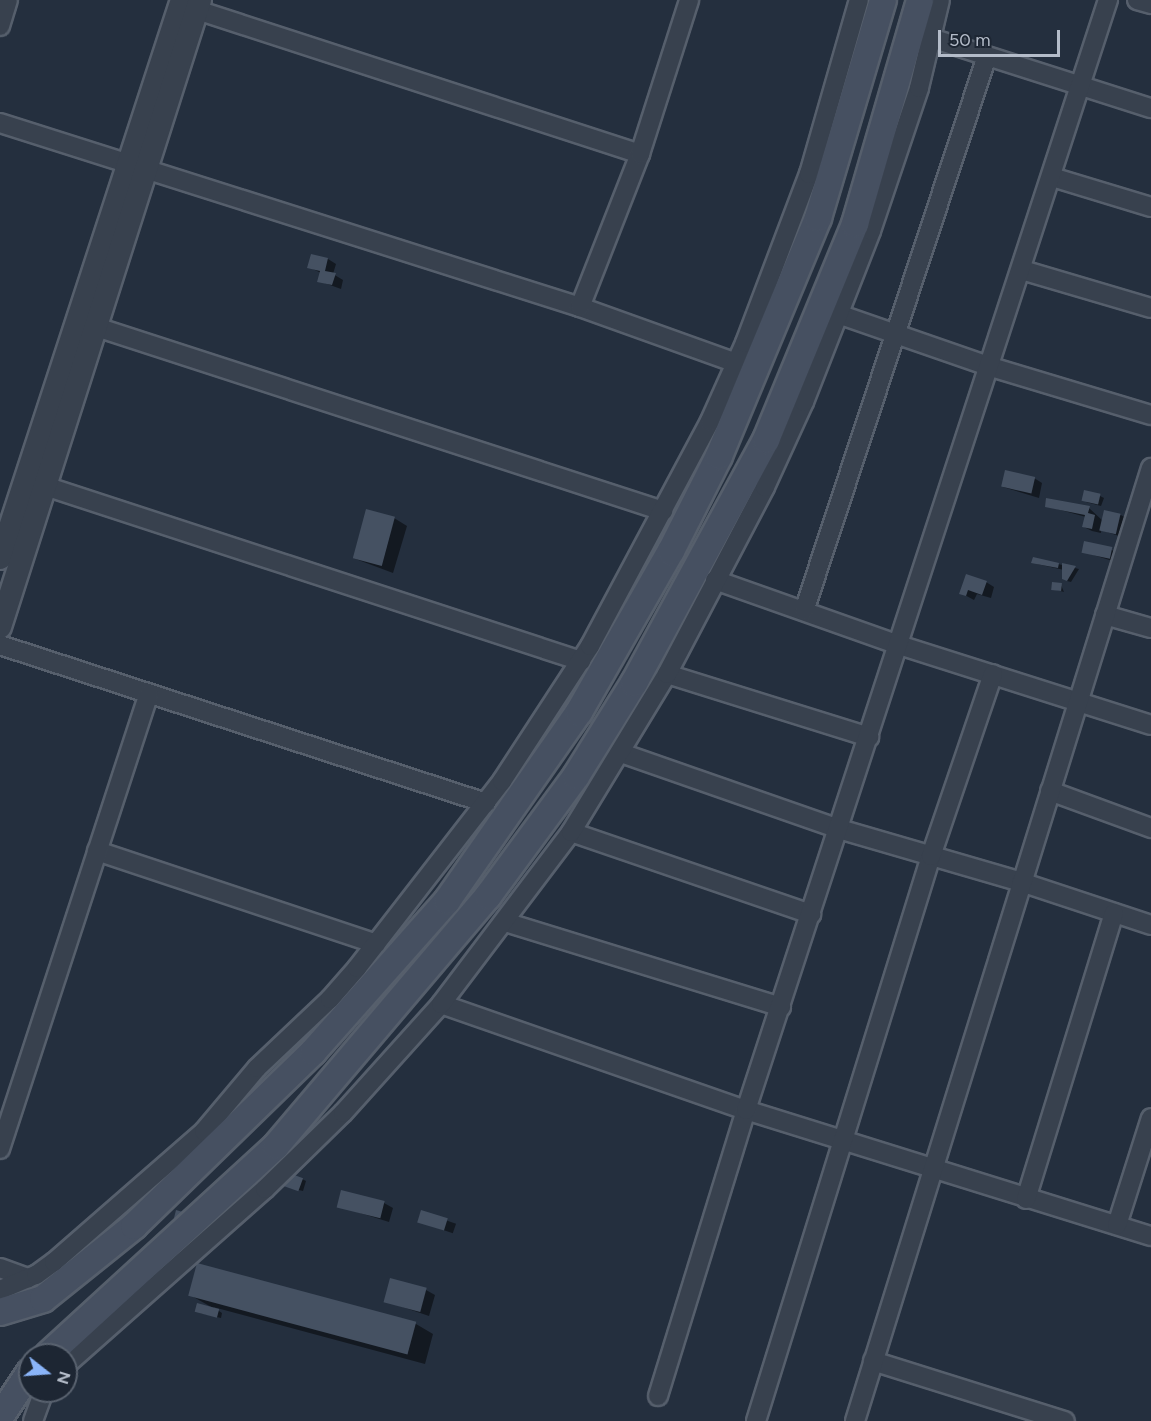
<!DOCTYPE html>
<html>
<head>
<meta charset="utf-8">
<style>
  body { margin:0 }
  #map { position:relative; width:1151px; height:1421px; overflow:hidden; background:#242f3e; font-family:Figtree,sans-serif }
  div>[style] { position:absolute }
  .shadow>* { inset:0; background:#0007; transform-origin:0 0 }
  .building>* { inset:0; background:#455162; transform-origin:0 0 }
  .roads { filter:drop-shadow(2px 0 #565f6c) drop-shadow(-2px 0 #565f6c) drop-shadow(0 2px #565f6c) drop-shadow(0 -2px #565f6c) }
  .minor>* { height:18px; margin:-9px; padding:0 9px; transform-origin:9px; border-radius:9px; background:#38414e }
  .tertiary>* { height:22px; margin:-11px; padding:0 11px; transform-origin:11px; border-radius:11px; background:#38414e }
  .secondary>* { height:26px; margin:-13px; padding:0 13px; transform-origin:13px; border-radius:13px; background:#465061 }
  span { translate:-50% -50%; white-space:nowrap; text-align:center; line-height:1.15; -webkit-text-stroke:4.5px #1d2633; paint-order:stroke }
  .north { position:absolute; left:18px; top:1343px; width:60px; height:60px; box-sizing:border-box; background:#1d2633; border:2px solid #59626f; border-radius:50%; rotate:107deg; font-size:16px; font-weight:700; line-height:24px; text-align:center; color:#b4bcc9 }
  .north::after { content:''; display:block; margin:auto; width:21px; height:27px; background:#8ab4f8; clip-path:polygon(50% 0,100% 100%,50% 72%,0 100%) }
  .scale { position:absolute; left:938px; top:30px; width:122px; height:27px; box-sizing:border-box; border:3px solid #b4bcc9; border-top:0; padding-left:8px; font-size:18px; line-height:21px; white-space:nowrap; color:#b4bcc9; -webkit-text-stroke:4px #1d2633; paint-order:stroke }
</style>
</head>
<body>
<div id="map">
  <div class="shadow">
    <i style="clip-path:polygon(328px 259px,336px 264px,333px 274px,343px 280px,341px 289px,319px 281px,321px 273px,309px 267px)"></i>
    <i style="clip-path:polygon(1034px 478px,1042px 483px,1039px 498px,1003px 487px)"></i>
    <i style="clip-path:polygon(1100px 496px,1104px 498px,1101px 506px,1086px 502px)"></i>
    <i style="clip-path:polygon(1046px 506px,1089px 508px,1103px 521px,1121px 515px,1129px 520px,1125px 538px,1101px 530px,1101px 533px,1092px 531px,1084px 527px,1086px 517px)"></i>
    <i style="clip-path:polygon(394px 518px,407px 526px,393px 573px,353px 558px)"></i>
    <i style="left:1085px;top:542px;width:37px;height:10px;rotate:17deg"></i>
    <i style="clip-path:polygon(1037px 564px,1058px 564px,1079px 569px,1071px 582px,1067px 581px,1064px 570px)"></i>
    <i style="clip-path:polygon(986px 582px,994px 587px,991px 598px,977px 594px,974px 600px,961px 593px)"></i>
    <i style="clip-path:polygon(1061px 585px,1064px 592px,1053px 589px)"></i>
    <i style="clip-path:polygon(302px 1179px,306px 1181px,303px 1191px,290px 1188px)"></i>
    <i style="clip-path:polygon(384px 1203px,393px 1208px,389px 1222px,338px 1206px)"></i>
    <i style="left:422px;top:1212px;width:36px;height:10px;rotate:19deg"></i>
    <i style="clip-path:polygon(426px 1290px,435px 1295px,429px 1316px,385px 1301px)"></i>
    <i style="clip-path:polygon(190px 1295px,416px 1324px,433px 1334px,425px 1364px,213px 1307px,222px 1313px,221px 1318px,200px 1313px,213px 1308px)"></i>
  </div>
  <div class="building">
    <i style="clip-path:polygon(311px 254px,328px 258px,325px 271px,336px 273px,332px 285px,317px 282px,320px 271px,307px 268px)"></i>
    <i style="left:1005px;top:470px;width:31px;height:17px;rotate:13deg"></i>
    <i style="left:1084px;top:490px;width:17px;height:11px;rotate:13deg"></i>
    <i style="clip-path:polygon(1046px 498px,1090px 506px,1088px 513px,1095px 515px,1092px 529px,1082px 527px,1085px 515px,1045px 507px)"></i>
    <i style="left:366px;top:509px;width:30px;height:51px;rotate:15deg"></i>
    <i style="left:1104px;top:510px;width:17px;height:21px;rotate:13deg"></i>
    <i style="left:1084px;top:541px;width:29px;height:12px;rotate:12deg"></i>
    <i style="clip-path:polygon(1033px 557px,1059px 563px,1058px 568px,1031px 563px)"></i>
    <i style="clip-path:polygon(1062px 563px,1076px 566px,1067px 581px,1062px 579px)"></i>
    <i style="clip-path:polygon(966px 574px,987px 581px,982px 595px,968px 590px,966px 596px,959px 594px)"></i>
    <i style="left:1052px;top:582px;width:10px;height:8px;rotate:6deg"></i>
    <i style="left:289px;top:1173px;width:15px;height:14px;rotate:20deg"></i>
    <i style="left:341px;top:1190px;width:45px;height:18px;rotate:14deg"></i>
    <i style="clip-path:polygon(176px 1210px,186px 1213px,172px 1226px)"></i>
    <i style="left:421px;top:1210px;width:28px;height:13px;rotate:17deg"></i>
    <i style="left:197px;top:1263px;width:227px;height:34px;rotate:15deg"></i>
    <i style="left:390px;top:1278px;width:38px;height:25px;rotate:15deg"></i>
    <i style="left:197px;top:1303px;width:23px;height:9px;rotate:15deg"></i>
  </div>
  <div class="roads">
    <div class="minor">
      <i style="left:1137px;top:0;width:15px;rotate:16deg"></i>
      <i style="left:197px;top:10px;width:466px;rotate:18deg"></i>
      <i style="left:0;top:26px;width:27px;rotate:-73deg"></i>
      <i style="left:931px;top:38px;width:231px;rotate:17.7deg"></i>
      <i style="left:0;top:123px;width:608px;rotate:17.6deg"></i>
      <i style="left:580px;top:307px;width:166px;rotate:19.7deg"></i>
      <i style="left:1052px;top:177px;width:103px;rotate:16.9deg"></i>
      <i style="left:1022px;top:270px;width:134px;rotate:16.4deg"></i>
      <i style="left:580px;top:307px;width:164px;rotate:-68.6deg"></i>
      <i style="left:640px;top:154px;width:162px;rotate:-72.3deg"></i>
      <i style="left:838px;top:314px;width:162px;rotate:19.1deg"></i>
      <i style="left:991px;top:367px;width:167px;rotate:16.7deg"></i>
      <i style="left:84px;top:323px;width:609px;rotate:17.99deg"></i>
      <i style="left:45px;top:486px;width:564px;rotate:18.08deg"></i>
      <i style="left:715px;top:580px;width:195px;rotate:19.5deg"></i>
      <i style="left:899px;top:645px;width:264px;rotate:17.6deg"></i>
      <i style="left:804px;top:611px;width:584px;rotate:-71.75deg"></i>
      <i style="left:1105px;top:615px;width:48px;rotate:15.8deg"></i>
      <i style="left:0;top:645px;width:511px;rotate:18.01deg"></i>
      <i style="left:667px;top:674px;width:212px;rotate:17.3deg"></i>
      <i style="left:621px;top:753px;width:231px;rotate:19.2deg"></i>
      <i style="left:839px;top:829px;width:190px;rotate:16.2deg"></i>
      <i style="left:1021px;top:882px;width:137px;rotate:18.3deg"></i>
      <i style="left:1050px;top:791px;width:108px;rotate:20.1deg"></i>
      <i style="left:571px;top:832px;width:254px;rotate:18.9deg"></i>
      <i style="left:97px;top:851px;width:294px;rotate:18.4deg"></i>
      <i style="left:505px;top:922px;width:289px;rotate:17.1deg"></i>
      <i style="left:441px;top:1004px;width:323px;rotate:19.2deg"></i>
      <i style="left:746px;top:1110px;width:424px;rotate:17.3deg"></i>
      <i style="left:0;top:1149px;width:479px;rotate:-71.9deg"></i>
      <i style="left:1026px;top:1199px;width:299px;rotate:-72.9deg"></i>
      <i style="left:1117px;top:1225px;width:112px;rotate:-72.4deg"></i>
      <i style="left:0;top:1268px;width:30px;rotate:20deg"></i>
      <i style="left:0;top:1290px;width:39px;rotate:-23deg"></i>
      <i style="left:36px;top:1275px;width:22px;rotate:-36deg"></i>
      <i style="left:54px;top:1262px;width:199px;rotate:-41.1deg"></i>
      <i style="left:204px;top:1131px;width:82px;rotate:-49.9deg"></i>
      <i style="left:257px;top:1068px;width:100px;rotate:-43.4deg"></i>
      <i style="left:330px;top:999px;width:41px;rotate:-48.9deg"></i>
      <i style="left:357px;top:968px;width:237px;rotate:-52.2deg"></i>
      <i style="left:502px;top:781px;width:161px;rotate:-56.9deg"></i>
      <i style="left:590px;top:646px;width:255px;rotate:-61.9deg"></i>
      <i style="left:710px;top:421px;width:85px;rotate:-65.8deg"></i>
      <i style="left:745px;top:343px;width:181px;rotate:-69.3deg"></i>
      <i style="left:809px;top:174px;width:181px;rotate:-74deg"></i>
      <i style="left:873px;top:1361px;width:201px;rotate:17.4deg"></i>
      <i style="left:66px;top:1365px;width:266px;rotate:-41.5deg"></i>
      <i style="left:265px;top:1189px;width:109px;rotate:-44.3deg"></i>
      <i style="left:343px;top:1113px;width:147px;rotate:-48deg"></i>
      <i style="left:441px;top:1004px;width:216px;rotate:-52.9deg"></i>
      <i style="left:571px;top:832px;width:185px;rotate:-58.7deg"></i>
      <i style="left:667px;top:674px;width:211px;rotate:-62.3deg"></i>
      <i style="left:765px;top:487px;width:94px;rotate:-65.4deg"></i>
      <i style="left:804px;top:402px;width:184px;rotate:-68.6deg"></i>
      <i style="left:871px;top:231px;width:151px;rotate:-71.4deg"></i>
      <i style="left:919px;top:88px;width:90px;rotate:-76.6deg"></i>
      <i style="left:658px;top:1396px;width:299px;rotate:-72.9deg"></i>
      <i style="left:746px;top:1110px;width:1168px;rotate:-71.94deg"></i>
      <i style="left:33px;top:1421px;width:32px;rotate:-70deg"></i>
      <i style="left:756px;top:1421px;width:591px;rotate:-72.79deg"></i>
      <i style="left:931px;top:856px;width:192px;rotate:-71.2deg"></i>
      <i style="left:855px;top:1421px;width:998px;rotate:-72.75deg"></i>
    </div>
    <div class="tertiary">
      <i style="left:0;top:558px;width:587px;rotate:-71.94deg"></i>
      <i style="left:0;top:627px;width:658px;rotate:-72.31deg"></i>
    </div>
    <div class="secondary">
      <i style="left:0;top:1312px;width:45px;rotate:-16.8deg"></i>
      <i style="left:43px;top:1299px;width:117px;rotate:-38.7deg"></i>
      <i style="left:134px;top:1226px;width:250px;rotate:-44.2deg"></i>
      <i style="left:313px;top:1052px;width:202px;rotate:-48.4deg"></i>
      <i style="left:447px;top:901px;width:231px;rotate:-55.1deg"></i>
      <i style="left:579px;top:712px;width:185px;rotate:-60.3deg"></i>
      <i style="left:671px;top:551px;width:106px;rotate:-63.2deg"></i>
      <i style="left:719px;top:456px;width:258px;rotate:-67.4deg"></i>
      <i style="left:818px;top:218px;width:227px;rotate:-73.4deg"></i>
      <i style="left:48px;top:1355px;width:309px;rotate:-42.5deg"></i>
      <i style="left:276px;top:1146px;width:328px;rotate:-49.7deg"></i>
      <i style="left:488px;top:896px;width:149px;rotate:-53.7deg"></i>
      <i style="left:576px;top:776px;width:110px;rotate:-58.1deg"></i>
      <i style="left:634px;top:683px;width:277px;rotate:-61.5deg"></i>
      <i style="left:766px;top:440px;width:234px;rotate:-67.6deg"></i>
      <i style="left:855px;top:224px;width:233px;rotate:-73.8deg"></i>
      <i style="left:0;top:1417px;width:54px;rotate:-56.3deg"></i>
    </div>
  </div>
  <div class="north">N</div>
  <div class="scale">50 m</div>
</div>
</body>
</html>
